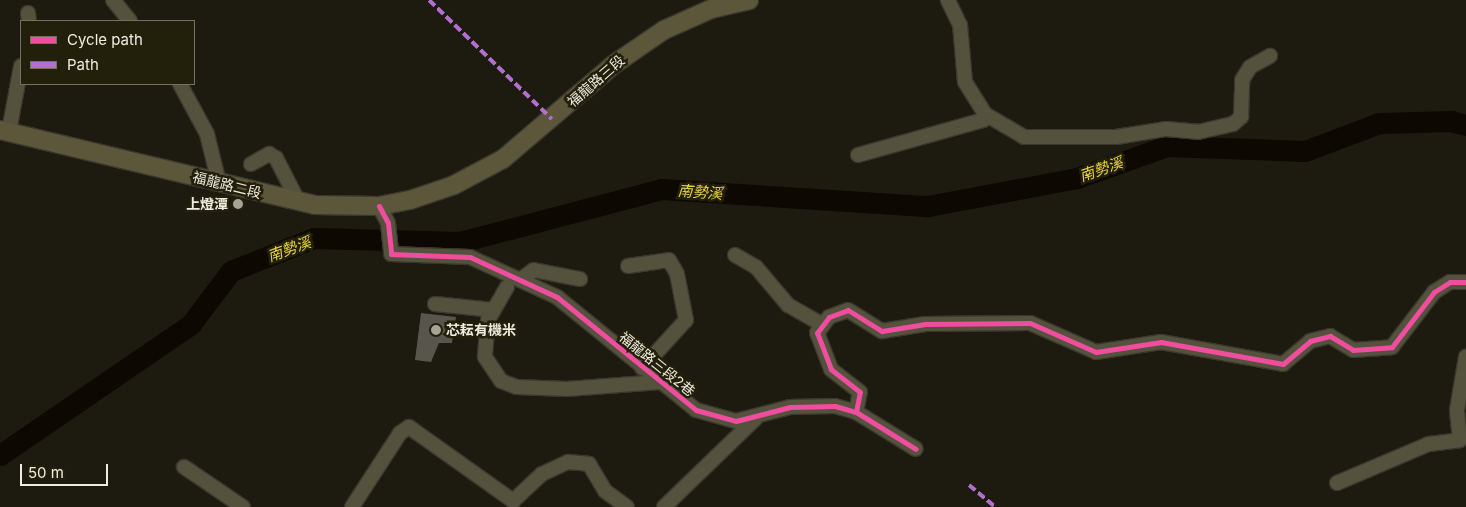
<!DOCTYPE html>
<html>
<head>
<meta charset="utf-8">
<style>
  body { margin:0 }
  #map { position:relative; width:1466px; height:507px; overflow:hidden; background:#1d1b10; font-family:Inter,"Noto Sans TC",sans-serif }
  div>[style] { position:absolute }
  .river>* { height:21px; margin:-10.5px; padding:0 10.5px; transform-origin:10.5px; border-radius:10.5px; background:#0d0801 }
  .building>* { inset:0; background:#57554c }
  .roads { filter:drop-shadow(1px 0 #3a382e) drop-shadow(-1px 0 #3a382e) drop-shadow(0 1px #3a382e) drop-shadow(0 -1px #3a382e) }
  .minor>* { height:14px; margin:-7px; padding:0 7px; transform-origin:7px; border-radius:7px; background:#54513d }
  .major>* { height:18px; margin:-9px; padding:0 9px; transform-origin:9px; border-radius:9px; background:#5c573a }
  .quiet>* { height:4px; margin-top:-2px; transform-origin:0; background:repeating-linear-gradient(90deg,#b36fd0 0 8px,transparent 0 12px) }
  .cycleway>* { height:5px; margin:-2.5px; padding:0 2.5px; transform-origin:2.5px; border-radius:2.5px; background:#ef4d9e }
  .dots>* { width:14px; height:14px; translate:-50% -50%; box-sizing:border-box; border:2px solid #221f0b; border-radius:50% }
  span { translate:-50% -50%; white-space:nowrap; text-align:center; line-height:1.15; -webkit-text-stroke:5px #221f0b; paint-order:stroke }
  .street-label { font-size:14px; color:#efede0 }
  .poi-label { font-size:14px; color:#efede0; font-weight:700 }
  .right { translate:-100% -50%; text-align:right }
  .left { translate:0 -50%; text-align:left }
  .water-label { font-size:15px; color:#e8d347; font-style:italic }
  .legend { position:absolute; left:20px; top:20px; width:175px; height:65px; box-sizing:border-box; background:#221f0b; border:1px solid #747160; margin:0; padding:6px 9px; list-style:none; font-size:15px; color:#efede0 }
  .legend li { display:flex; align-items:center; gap:10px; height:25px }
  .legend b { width:25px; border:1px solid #747160 }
  .scale { position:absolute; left:20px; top:464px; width:88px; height:22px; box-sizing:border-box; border:2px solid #efede0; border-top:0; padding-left:6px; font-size:15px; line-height:18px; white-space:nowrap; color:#efede0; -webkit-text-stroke:4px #221f0b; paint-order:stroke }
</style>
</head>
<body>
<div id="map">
  <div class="river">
    <i style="left:0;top:455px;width:232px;rotate:-34.4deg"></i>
    <i style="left:191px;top:324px;width:66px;rotate:-53deg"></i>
    <i style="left:231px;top:271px;width:89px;rotate:-21.7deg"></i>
    <i style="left:314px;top:238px;width:146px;rotate:1.6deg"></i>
    <i style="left:460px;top:242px;width:209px;rotate:-14.7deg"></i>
    <i style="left:662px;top:189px;width:267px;rotate:3.7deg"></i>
    <i style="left:928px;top:206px;width:152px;rotate:-10.6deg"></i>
    <i style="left:1077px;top:178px;width:96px;rotate:-19.6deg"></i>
    <i style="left:1167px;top:146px;width:138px;rotate:2.1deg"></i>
    <i style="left:1305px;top:151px;width:79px;rotate:-20.7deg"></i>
    <i style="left:1379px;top:123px;width:72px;rotate:-1.6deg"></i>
    <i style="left:1451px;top:121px;width:16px;rotate:15deg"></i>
  </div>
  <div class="building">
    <i style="clip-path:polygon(421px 313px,456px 317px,452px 343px,439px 343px,431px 362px,415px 360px)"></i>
  </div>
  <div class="roads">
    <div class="minor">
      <i style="left:113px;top:0;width:27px;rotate:51deg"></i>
      <i style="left:28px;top:13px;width:8px;rotate:83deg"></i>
      <i style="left:180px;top:84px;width:57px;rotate:61.6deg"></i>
      <i style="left:207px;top:134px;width:50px;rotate:76.2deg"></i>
      <i style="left:985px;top:114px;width:45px;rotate:30.5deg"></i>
      <i style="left:1024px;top:137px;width:92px"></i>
      <i style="left:1116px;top:137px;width:51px;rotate:-9.1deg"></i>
      <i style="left:1166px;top:129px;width:32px;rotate:5deg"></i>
      <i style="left:1198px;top:132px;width:36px;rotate:-13deg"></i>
      <i style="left:1233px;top:124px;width:11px;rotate:-41deg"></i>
      <i style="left:1241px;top:117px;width:37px;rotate:-88deg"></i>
      <i style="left:1242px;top:80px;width:15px;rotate:-58deg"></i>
      <i style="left:1250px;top:67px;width:23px;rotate:-29deg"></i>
      <i style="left:9px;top:131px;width:66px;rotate:-79.5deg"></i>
      <i style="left:858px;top:155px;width:130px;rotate:-15.6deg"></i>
      <i style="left:983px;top:120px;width:6px;rotate:-72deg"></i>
      <i style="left:985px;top:114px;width:38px;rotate:-122deg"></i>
      <i style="left:965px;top:82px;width:57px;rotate:-95deg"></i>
      <i style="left:960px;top:25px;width:28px;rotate:-116deg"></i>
      <i style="left:251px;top:164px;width:21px;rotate:-29deg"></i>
      <i style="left:269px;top:154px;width:8px;rotate:30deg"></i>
      <i style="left:276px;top:158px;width:48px;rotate:62.9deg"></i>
      <i style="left:379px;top:206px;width:19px;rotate:62deg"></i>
      <i style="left:388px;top:223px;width:31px;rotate:84deg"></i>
      <i style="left:391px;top:254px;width:79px;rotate:2.2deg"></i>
      <i style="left:470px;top:257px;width:96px;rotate:24.7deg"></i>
      <i style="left:557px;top:297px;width:179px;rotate:39.1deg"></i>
      <i style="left:696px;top:410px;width:41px;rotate:15.4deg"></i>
      <i style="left:736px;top:421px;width:56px;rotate:-14.5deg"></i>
      <i style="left:790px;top:407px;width:45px;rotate:-1.3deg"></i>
      <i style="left:835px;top:406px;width:22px;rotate:16deg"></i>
      <i style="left:856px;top:412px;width:70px;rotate:31.7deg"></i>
      <i style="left:735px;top:255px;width:24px;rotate:30deg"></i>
      <i style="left:756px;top:267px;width:50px;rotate:49.9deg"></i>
      <i style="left:788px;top:305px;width:40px;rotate:29.7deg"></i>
      <i style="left:628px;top:266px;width:41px;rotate:-8.3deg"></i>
      <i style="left:669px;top:260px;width:16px;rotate:60deg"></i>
      <i style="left:677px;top:274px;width:47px;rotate:78.9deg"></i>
      <i style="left:686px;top:320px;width:65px;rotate:132.5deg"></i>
      <i style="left:520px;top:280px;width:17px;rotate:-36deg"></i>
      <i style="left:534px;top:270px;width:47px;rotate:11.1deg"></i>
      <i style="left:507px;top:287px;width:38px;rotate:120deg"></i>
      <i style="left:488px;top:320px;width:37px;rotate:95deg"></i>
      <i style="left:485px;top:357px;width:29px;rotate:56deg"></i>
      <i style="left:501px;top:381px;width:17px;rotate:21deg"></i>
      <i style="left:517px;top:387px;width:50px;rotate:2.3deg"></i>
      <i style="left:567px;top:389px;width:93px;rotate:-4.3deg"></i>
      <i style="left:435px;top:304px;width:59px;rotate:5.8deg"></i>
      <i style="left:856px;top:412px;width:20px;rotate:-79deg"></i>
      <i style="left:860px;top:392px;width:37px;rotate:-142deg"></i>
      <i style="left:831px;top:369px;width:39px;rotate:-111deg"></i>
      <i style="left:817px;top:333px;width:20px;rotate:-53deg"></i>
      <i style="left:829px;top:317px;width:20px;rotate:-20deg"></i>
      <i style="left:848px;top:310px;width:40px;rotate:32deg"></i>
      <i style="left:882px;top:331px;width:44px;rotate:-9.2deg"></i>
      <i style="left:925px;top:324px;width:105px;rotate:-0.5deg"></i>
      <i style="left:1030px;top:323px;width:72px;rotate:23.7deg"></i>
      <i style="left:1096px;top:352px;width:66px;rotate:-8.7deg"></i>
      <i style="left:1161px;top:342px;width:124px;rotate:10.2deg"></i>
      <i style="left:1283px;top:364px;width:35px;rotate:-40deg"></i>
      <i style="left:1310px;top:341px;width:21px;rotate:-14deg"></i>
      <i style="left:1330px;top:336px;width:27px;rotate:31deg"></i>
      <i style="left:1353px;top:350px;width:39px;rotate:-4deg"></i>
      <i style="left:1392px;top:347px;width:69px;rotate:-52.6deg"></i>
      <i style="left:1434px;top:292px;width:19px;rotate:-32deg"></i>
      <i style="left:1450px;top:282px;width:16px"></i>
      <i style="left:184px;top:467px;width:71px;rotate:34.1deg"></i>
      <i style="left:1337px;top:483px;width:100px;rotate:-23deg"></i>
      <i style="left:1429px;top:444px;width:31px;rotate:-7deg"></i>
      <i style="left:1460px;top:440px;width:30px;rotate:-96deg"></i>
      <i style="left:1457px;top:410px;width:54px;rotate:-80.4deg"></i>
      <i style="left:352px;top:507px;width:88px;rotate:-57deg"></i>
      <i style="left:400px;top:433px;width:11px;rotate:-34deg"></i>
      <i style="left:409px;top:427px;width:128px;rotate:35.4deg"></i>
      <i style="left:513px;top:501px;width:40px;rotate:-43deg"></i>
      <i style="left:542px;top:474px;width:29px;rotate:-25deg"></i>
      <i style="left:568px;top:462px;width:21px;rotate:5deg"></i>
      <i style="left:589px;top:464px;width:31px;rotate:59deg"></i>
      <i style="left:605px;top:491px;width:27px;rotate:36deg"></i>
      <i style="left:664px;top:507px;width:127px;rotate:-44deg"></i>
    </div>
    <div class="major">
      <i style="left:0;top:130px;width:323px;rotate:13.4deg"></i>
      <i style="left:314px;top:205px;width:65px;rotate:0.9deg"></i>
      <i style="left:379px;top:206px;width:32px;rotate:-11deg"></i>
      <i style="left:410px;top:200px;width:46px;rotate:-18.8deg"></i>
      <i style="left:454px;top:185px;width:55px;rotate:-28deg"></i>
      <i style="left:503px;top:159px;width:145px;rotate:-40.5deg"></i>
      <i style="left:613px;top:65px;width:62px;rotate:-34.5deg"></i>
      <i style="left:664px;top:30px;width:51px;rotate:-24.1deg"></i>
      <i style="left:711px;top:9px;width:39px;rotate:-13deg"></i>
    </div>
  </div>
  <div class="quiet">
    <i style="left:429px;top:0;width:171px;rotate:44.1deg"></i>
    <i style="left:969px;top:485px;width:34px;rotate:40deg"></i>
  </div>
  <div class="cycleway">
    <i style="left:379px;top:206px;width:19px;rotate:62deg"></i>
    <i style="left:388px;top:223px;width:31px;rotate:84deg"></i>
    <i style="left:391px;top:254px;width:79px;rotate:2.2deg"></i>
    <i style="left:470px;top:257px;width:96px;rotate:24.7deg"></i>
    <i style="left:557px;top:297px;width:179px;rotate:39.1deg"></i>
    <i style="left:696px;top:410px;width:41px;rotate:15.4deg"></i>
    <i style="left:736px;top:421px;width:56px;rotate:-14.5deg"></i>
    <i style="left:790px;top:407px;width:45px;rotate:-1.3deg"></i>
    <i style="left:835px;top:406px;width:22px;rotate:16deg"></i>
    <i style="left:856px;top:412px;width:70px;rotate:31.7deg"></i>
    <i style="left:856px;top:412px;width:20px;rotate:-79deg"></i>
    <i style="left:860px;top:392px;width:37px;rotate:-142deg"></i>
    <i style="left:831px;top:369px;width:39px;rotate:-111deg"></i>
    <i style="left:817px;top:333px;width:20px;rotate:-53deg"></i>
    <i style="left:829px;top:317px;width:20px;rotate:-20deg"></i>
    <i style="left:848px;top:310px;width:40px;rotate:32deg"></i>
    <i style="left:882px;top:331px;width:44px;rotate:-9.2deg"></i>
    <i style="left:925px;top:324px;width:105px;rotate:-0.5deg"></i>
    <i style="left:1030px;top:323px;width:72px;rotate:23.7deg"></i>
    <i style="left:1096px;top:352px;width:66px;rotate:-8.7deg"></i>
    <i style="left:1161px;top:342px;width:124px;rotate:10.2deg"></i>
    <i style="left:1283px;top:364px;width:35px;rotate:-40deg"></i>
    <i style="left:1310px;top:341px;width:21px;rotate:-14deg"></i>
    <i style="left:1330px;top:336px;width:27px;rotate:31deg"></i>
    <i style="left:1353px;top:350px;width:39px;rotate:-4deg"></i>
    <i style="left:1392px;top:347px;width:69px;rotate:-52.6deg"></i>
    <i style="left:1434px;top:292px;width:19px;rotate:-32deg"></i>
    <i style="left:1450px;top:282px;width:16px"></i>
  </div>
  <div class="dots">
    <i style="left:238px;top:204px;background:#a6a497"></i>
    <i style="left:436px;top:330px;background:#a6a497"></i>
  </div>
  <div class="street-label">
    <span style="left:596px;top:81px;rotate:-41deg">福龍路三段</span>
    <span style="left:227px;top:185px;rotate:14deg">福龍路二段</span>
    <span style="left:657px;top:364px;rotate:39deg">福龍路三段2巷</span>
  </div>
  <div class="poi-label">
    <span class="right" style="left:228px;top:204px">上燈潭</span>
    <span class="left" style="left:446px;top:330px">芯耘有機米</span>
  </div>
  <div class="water-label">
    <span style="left:1101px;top:169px;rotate:-19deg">南勢溪</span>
    <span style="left:700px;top:192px;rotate:4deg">南勢溪</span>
    <span style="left:289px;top:249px;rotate:-20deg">南勢溪</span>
  </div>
  <ul class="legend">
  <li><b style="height:6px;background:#ef4d9e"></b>Cycle path</li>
  <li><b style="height:6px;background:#b36fd0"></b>Path</li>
  </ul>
  <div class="scale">50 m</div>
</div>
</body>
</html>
